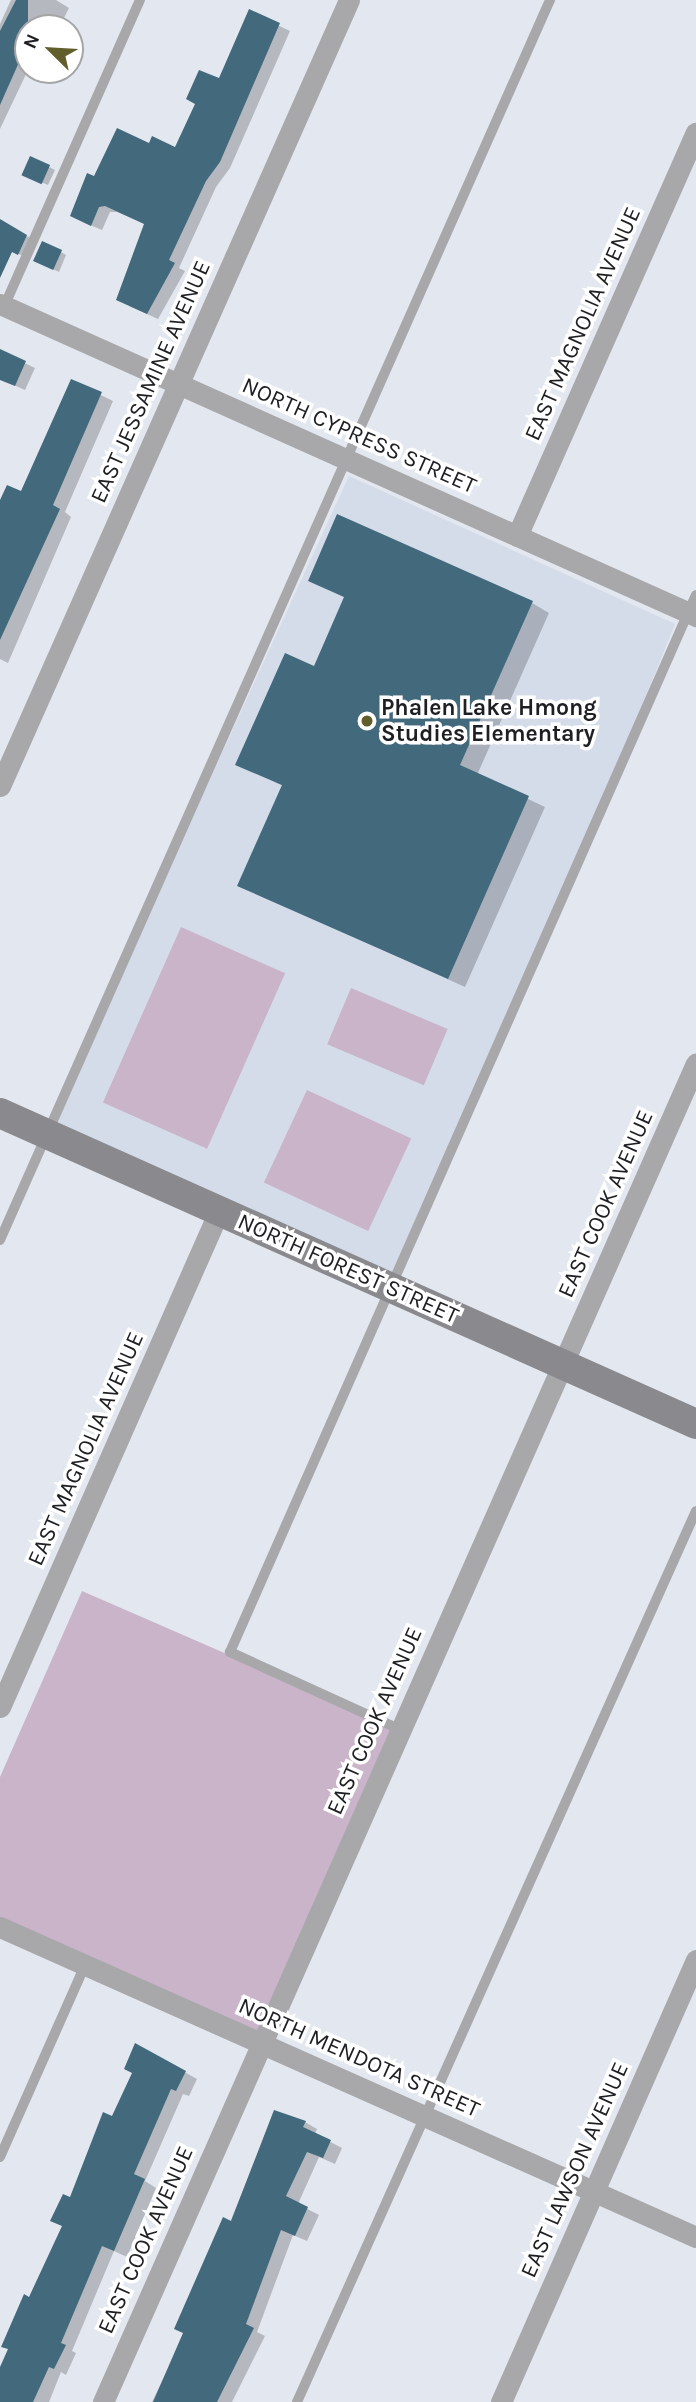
<!DOCTYPE html>
<html>
<head>
<meta charset="utf-8">
<style>
  body { margin:0 }
  #map { position:relative; width:696px; height:2402px; overflow:hidden; background:#e3e7ef; font-family:Karla,sans-serif }
  div>[style] { position:absolute }
  .built>* { inset:0; background:#d4dcea }
  .green>* { inset:0; background:#c9b4c9; transform-origin:0 0 }
  .shadow>* { inset:0; background:#0003 }
  .building>* { inset:0; background:#43697c; transform-origin:0 0 }
  .lane>* { height:10px; margin:-5px; padding:0 5px; transform-origin:5px; border-radius:5px; background:#a8a8ab }
  .street>* { height:21px; margin:-10.5px; padding:0 10.5px; transform-origin:10.5px; border-radius:10.5px; background:#a8a8ab }
  .secondary>* { height:30px; margin:-15px; padding:0 15px; transform-origin:15px; border-radius:15px; background:#8a898e }
  .dots>* { width:19px; height:19px; translate:-50% -50%; box-sizing:border-box; border:4px solid #fff; border-radius:50% }
  span { translate:-50% -50%; white-space:nowrap; text-align:center; line-height:1.15; -webkit-text-stroke:7px #fff; paint-order:stroke }
  .street-label { font-size:23px; color:#1e1f22 }
  .poi-label { font-size:23px; color:#1e1f22; font-weight:700 }
  .left { translate:0 -50%; text-align:left }
  .north { position:absolute; left:14px; top:14px; width:70px; height:70px; box-sizing:border-box; background:#fff; border:2px solid #a5a5a7; border-radius:50%; rotate:294deg; font-size:19px; font-weight:700; line-height:28px; text-align:center; color:#1e1f22 }
  .north::after { content:''; display:block; margin:auto; width:24px; height:32px; background:#625e2b; clip-path:polygon(50% 0,100% 100%,50% 72%,0 100%) }
</style>
</head>
<body>
<div id="map">
  <div class="built">
    <i style="clip-path:polygon(349px 476px,675px 624px,594px 824px,391px 1288px,47px 1134px)"></i>
  </div>
  <div class="green">
    <i style="left:181px;top:927px;width:114px;height:192px;rotate:24deg"></i>
    <i style="left:351px;top:988px;width:105px;height:61px;rotate:23deg"></i>
    <i style="left:307px;top:1090px;width:115px;height:102px;rotate:25deg"></i>
    <i style="clip-path:polygon(82px 1591px,399px 1729px,262px 2044px,0 1925px,0 1777px)"></i>
  </div>
  <div class="shadow">
    <i style="clip-path:polygon(11px 0,56px 0,69px 8px,61px 24px,52px 20px,49px 28px,28px 28px,28px 70px,0 129px,0 24px)"></i>
    <i style="clip-path:polygon(250px 12px,290px 31px,230px 168px,216px 187px,179px 268px,185px 271px,158px 319px,129px 306px,146px 224px,117px 212px,110px 212px,102px 230px,83px 222px,95px 179px,150px 145px,176px 149px,220px 81px)"></i>
    <i style="clip-path:polygon(31px 158px,55px 170px,48px 185px,29px 177px)"></i>
    <i style="clip-path:polygon(0 221px,32px 239px,24px 256px,0 247px)"></i>
    <i style="clip-path:polygon(61px 252px,66px 255px,59px 272px,40px 263px)"></i>
    <i style="clip-path:polygon(0 351px,35px 368px,25px 390px,0 379px)"></i>
    <i style="clip-path:polygon(72px 381px,113px 401px,65px 512px,71px 517px,8px 663px,0 659px,0 504px,21px 493px)"></i>
    <i style="clip-path:polygon(310px 580px,532px 603px,549px 613px,477px 775px,545px 807px,465px 987px,239px 885px,283px 786px,238px 764px,315px 668px,346px 598px)"></i>
    <i style="clip-path:polygon(136px 2045px,197px 2079px,189px 2096px,183px 2094px,145px 2181px,156px 2188px,127px 2257px,114px 2251px,72px 2351px,76px 2353px,66px 2375px,61px 2372px,49px 2402px,0 2402px,0 2371px,64px 2226px,70px 2199px,134px 2073px)"></i>
    <i style="clip-path:polygon(275px 2112px,305px 2122px,317px 2129px,315px 2134px,342px 2148px,335px 2164px,319px 2157px,298px 2204px,319px 2215px,307px 2241px,293px 2235px,257px 2332px,265px 2336px,232px 2402px,152px 2402px,185px 2333px)"></i>
  </div>
  <div class="building">
    <i style="clip-path:polygon(16px 0,28px 0,28px 42px,0 105px,0 31px)"></i>
    <i style="clip-path:polygon(249px 9px,280px 23px,220px 162px,206px 181px,169px 260px,175px 263px,147px 314px,116px 300px,144px 224px,105px 206px,99px 207px,91px 226px,70px 216px,87px 173px,94px 176px,117px 128px,149px 143px,152px 136px,175px 147px,195px 104px,186px 99px,199px 70px,219px 78px)"></i>
    <i style="left:30px;top:156px;width:22px;height:21px;rotate:24deg"></i>
    <i style="clip-path:polygon(0 219px,27px 235px,18px 255px,12px 252px,0 278px)"></i>
    <i style="left:42px;top:241px;width:22px;height:22px;rotate:24deg"></i>
    <i style="clip-path:polygon(0 349px,26px 361px,15px 386px,0 380px)"></i>
    <i style="clip-path:polygon(71px 379px,102px 392px,53px 505px,60px 509px,0 640px,0 500px,7px 485px,21px 491px)"></i>
    <i style="clip-path:polygon(337px 514px,533px 601px,460px 765px,529px 796px,448px 979px,237px 886px,282px 785px,235px 765px,285px 653px,314px 666px,344px 597px,308px 581px)"></i>
    <i style="clip-path:polygon(135px 2043px,186px 2071px,176px 2091px,171px 2089px,134px 2174px,145px 2179px,114px 2251px,102px 2246px,61px 2343px,66px 2345px,54px 2369px,49px 2367px,33px 2402px,0 2402px,0 2367px,8px 2349px,1px 2347px,24px 2294px,29px 2297px,62px 2226px,50px 2221px,63px 2194px,70px 2197px,103px 2112px,112px 2116px,132px 2073px,124px 2069px)"></i>
    <i style="clip-path:polygon(274px 2110px,306px 2121px,303px 2127px,331px 2140px,323px 2158px,307px 2152px,286px 2196px,308px 2207px,295px 2236px,281px 2230px,246px 2324px,254px 2328px,217px 2402px,153px 2402px,183px 2333px,174px 2329px,223px 2217px,231px 2221px)"></i>
  </div>
  <div class="lane">
    <i style="left:3px;top:309px;width:338px;rotate:-66.1deg"></i>
    <i style="left:0;top:1240px;width:1357px;rotate:-66.08deg"></i>
    <i style="left:399px;top:1729px;width:186px;rotate:-155.5deg"></i>
    <i style="left:230px;top:1652px;width:1155px;rotate:-66.21deg"></i>
    <i style="left:0;top:2157px;width:210px;rotate:-66.1deg"></i>
    <i style="left:297px;top:2402px;width:976px;rotate:-65.88deg"></i>
  </div>
  <div class="street">
    <i style="left:0;top:304px;width:763px;rotate:24.15deg"></i>
    <i style="left:517px;top:536px;width:441px;rotate:-66.1deg"></i>
    <i style="left:0;top:786px;width:860px;rotate:-66.06deg"></i>
    <i style="left:0;top:1707px;width:542px;rotate:-66.18deg"></i>
    <i style="left:0;top:1927px;width:762px;rotate:24.01deg"></i>
    <i style="left:103px;top:2402px;width:1464px;rotate:-66.11deg"></i>
    <i style="left:501px;top:2402px;width:483px;rotate:-66.2deg"></i>
  </div>
  <div class="secondary">
    <i style="left:0;top:1113px;width:762px;rotate:24.08deg"></i>
  </div>
  <div class="dots">
    <i style="left:367px;top:721px;background:#625e2b"></i>
  </div>
  <div class="street-label">
    <span style="left:583px;top:324px;rotate:-66deg">EAST MAGNOLIA AVENUE</span>
    <span style="left:151px;top:382px;rotate:-66deg">EAST JESSAMINE AVENUE</span>
    <span style="left:359px;top:436px;rotate:24deg">NORTH CYPRESS STREET</span>
    <span style="left:606px;top:1204px;rotate:-66deg">EAST COOK AVENUE</span>
    <span style="left:348px;top:1269px;rotate:24deg">NORTH FOREST STREET</span>
    <span style="left:86px;top:1449px;rotate:-66deg">EAST MAGNOLIA AVENUE</span>
    <span style="left:375px;top:1721px;rotate:-66deg">EAST COOK AVENUE</span>
    <span style="left:359px;top:2058px;rotate:24deg">NORTH MENDOTA STREET</span>
    <span style="left:575px;top:2170px;rotate:-66deg">EAST LAWSON AVENUE</span>
    <span style="left:146px;top:2240px;rotate:-66deg">EAST COOK AVENUE</span>
  </div>
  <div class="poi-label">
    <span class="left" style="left:381px;top:721px">Phalen Lake Hmong<br>Studies Elementary</span>
  </div>
  <div class="north">N</div>
</div>
</body>
</html>
